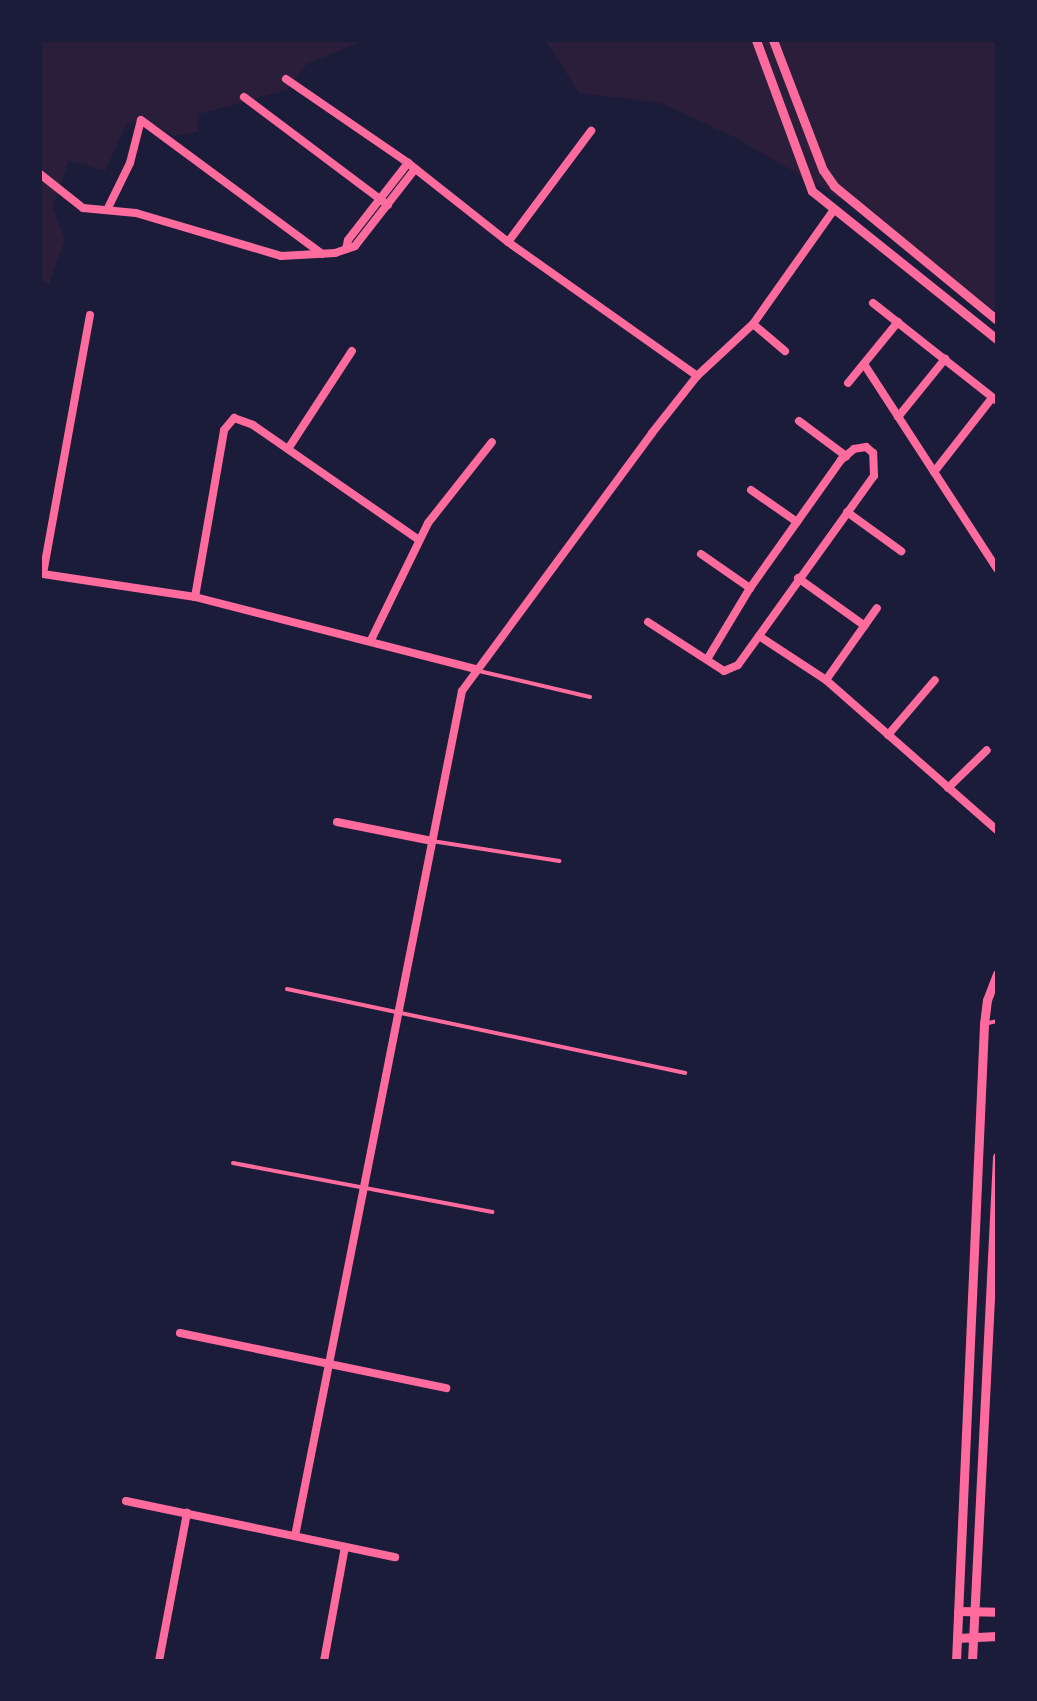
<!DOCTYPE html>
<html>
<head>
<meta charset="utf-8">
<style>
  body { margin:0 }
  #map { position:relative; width:1037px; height:1701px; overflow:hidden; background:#1b1b3a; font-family:Raleway,sans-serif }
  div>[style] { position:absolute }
  .green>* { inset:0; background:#2a1e3b }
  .service>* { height:4px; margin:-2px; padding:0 2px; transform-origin:2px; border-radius:2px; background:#ff6b9d }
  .minor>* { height:8px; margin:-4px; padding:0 4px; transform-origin:4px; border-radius:4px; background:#ff6b9d }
  .tertiary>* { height:9px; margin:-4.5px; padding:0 4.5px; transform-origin:4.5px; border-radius:4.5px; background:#ff6b9d }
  span { translate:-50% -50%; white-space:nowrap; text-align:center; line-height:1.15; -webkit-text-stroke:8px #1b1b3a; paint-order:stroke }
  .frame { position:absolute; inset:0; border:42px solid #1b1b3a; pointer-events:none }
</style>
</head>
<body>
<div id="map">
  <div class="green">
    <i style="clip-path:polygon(40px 40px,364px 40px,307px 64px,287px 90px,199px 114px,198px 132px,174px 136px,146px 120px,127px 123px,105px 171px,69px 161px,53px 206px,65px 240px,49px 285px,40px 279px)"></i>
    <i style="clip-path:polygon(545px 40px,997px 40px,997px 312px,848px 203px,738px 139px,661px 103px,579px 93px)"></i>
  </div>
  <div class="service">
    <i style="left:479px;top:671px;width:114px;rotate:13.2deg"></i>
    <i style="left:432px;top:841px;width:129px;rotate:8.9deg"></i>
    <i style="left:287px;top:989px;width:407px;rotate:11.9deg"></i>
    <i style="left:984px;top:1024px;width:13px;rotate:-13deg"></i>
    <i style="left:233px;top:1163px;width:264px;rotate:10.7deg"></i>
  </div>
  <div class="minor">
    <i style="left:286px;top:79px;width:148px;rotate:34.5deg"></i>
    <i style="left:408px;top:163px;width:127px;rotate:38.3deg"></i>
    <i style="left:508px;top:242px;width:232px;rotate:35.3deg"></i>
    <i style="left:244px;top:97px;width:180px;rotate:36.9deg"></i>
    <i style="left:40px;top:174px;width:55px;rotate:38.3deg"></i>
    <i style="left:83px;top:208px;width:53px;rotate:5.4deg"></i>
    <i style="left:136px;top:213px;width:151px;rotate:16.5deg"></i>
    <i style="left:281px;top:256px;width:54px;rotate:-3.2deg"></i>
    <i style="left:335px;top:253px;width:21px;rotate:-19deg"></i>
    <i style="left:355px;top:246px;width:98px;rotate:-52.1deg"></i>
    <i style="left:108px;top:208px;width:50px;rotate:-63.9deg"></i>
    <i style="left:130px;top:163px;width:44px;rotate:-75.7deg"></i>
    <i style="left:141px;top:120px;width:225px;rotate:36.5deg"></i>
    <i style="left:508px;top:242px;width:139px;rotate:-53.2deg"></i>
    <i style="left:346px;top:249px;width:9px;rotate:-77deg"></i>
    <i style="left:348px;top:240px;width:98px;rotate:-52.1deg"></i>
    <i style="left:873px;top:303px;width:158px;rotate:38.3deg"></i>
    <i style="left:90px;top:315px;width:263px;rotate:100.3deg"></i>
    <i style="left:43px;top:574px;width:154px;rotate:8.6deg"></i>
    <i style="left:195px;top:597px;width:289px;rotate:14.4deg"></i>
    <i style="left:753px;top:324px;width:42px;rotate:40.2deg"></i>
    <i style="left:864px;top:364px;width:244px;rotate:57deg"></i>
    <i style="left:848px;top:383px;width:79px;rotate:-50.7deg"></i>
    <i style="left:898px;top:417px;width:75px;rotate:-51deg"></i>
    <i style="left:799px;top:421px;width:59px;rotate:36.7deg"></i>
    <i style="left:288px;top:449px;width:117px;rotate:-56.9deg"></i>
    <i style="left:934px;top:472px;width:94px;rotate:-51.9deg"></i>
    <i style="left:751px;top:490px;width:56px;rotate:34.8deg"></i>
    <i style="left:847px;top:512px;width:67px;rotate:35.8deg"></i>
    <i style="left:701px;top:554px;width:60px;rotate:34.8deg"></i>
    <i style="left:798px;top:578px;width:82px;rotate:35.6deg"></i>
    <i style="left:195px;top:597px;width:169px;rotate:-80.1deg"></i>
    <i style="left:224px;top:430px;width:16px;rotate:-50deg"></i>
    <i style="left:234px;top:418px;width:20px;rotate:20deg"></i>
    <i style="left:253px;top:425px;width:202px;rotate:34.7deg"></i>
    <i style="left:648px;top:622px;width:90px;rotate:32.8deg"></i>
    <i style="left:724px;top:671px;width:15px;rotate:-23deg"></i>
    <i style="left:738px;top:665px;width:233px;rotate:-54.3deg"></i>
    <i style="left:874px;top:476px;width:23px;rotate:-92deg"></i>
    <i style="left:873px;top:453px;width:9px;rotate:-139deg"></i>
    <i style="left:866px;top:447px;width:12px;rotate:171deg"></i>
    <i style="left:854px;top:449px;width:17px;rotate:140deg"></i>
    <i style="left:841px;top:460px;width:157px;rotate:125.4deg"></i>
    <i style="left:750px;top:588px;width:82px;rotate:121deg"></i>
    <i style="left:759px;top:636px;width:80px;rotate:33.3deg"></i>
    <i style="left:826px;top:680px;width:227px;rotate:41.3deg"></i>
    <i style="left:371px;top:640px;width:130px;rotate:-64deg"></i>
    <i style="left:428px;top:523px;width:103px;rotate:-51.7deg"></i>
    <i style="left:826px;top:680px;width:88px;rotate:-54.7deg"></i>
    <i style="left:888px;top:735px;width:72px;rotate:-49.5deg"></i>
    <i style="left:948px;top:788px;width:54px;rotate:-44.3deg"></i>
    <i style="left:337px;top:822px;width:97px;rotate:11.3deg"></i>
    <i style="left:180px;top:1333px;width:272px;rotate:11.7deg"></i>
    <i style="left:126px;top:1501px;width:275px;rotate:11.8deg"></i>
    <i style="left:295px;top:1536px;width:861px;rotate:-78.82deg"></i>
    <i style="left:462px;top:691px;width:320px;rotate:-53.6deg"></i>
    <i style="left:652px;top:433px;width:73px;rotate:-51.7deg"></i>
    <i style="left:697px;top:376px;width:76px;rotate:-42.9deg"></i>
    <i style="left:753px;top:324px;width:138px;rotate:-54.7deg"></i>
    <i style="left:159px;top:1661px;width:151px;rotate:-79.3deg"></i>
    <i style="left:324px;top:1661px;width:116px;rotate:-79.6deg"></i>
  </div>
  <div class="tertiary">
    <i style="left:756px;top:40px;width:161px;rotate:69.7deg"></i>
    <i style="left:812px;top:191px;width:237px;rotate:38.7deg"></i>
    <i style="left:773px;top:40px;width:139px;rotate:69deg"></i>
    <i style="left:823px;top:170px;width:19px;rotate:55deg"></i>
    <i style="left:834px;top:186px;width:211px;rotate:39.4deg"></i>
    <i style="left:958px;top:1611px;width:39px;rotate:1deg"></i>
    <i style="left:957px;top:1638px;width:40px;rotate:-2.9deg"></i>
    <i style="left:956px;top:1661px;width:638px;rotate:-87.48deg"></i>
    <i style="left:984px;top:1024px;width:24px;rotate:-83deg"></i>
    <i style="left:987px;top:1000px;width:28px;rotate:-69deg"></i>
    <i style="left:972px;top:1661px;width:505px;rotate:-87.16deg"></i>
  </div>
  <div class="frame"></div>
</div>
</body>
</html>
